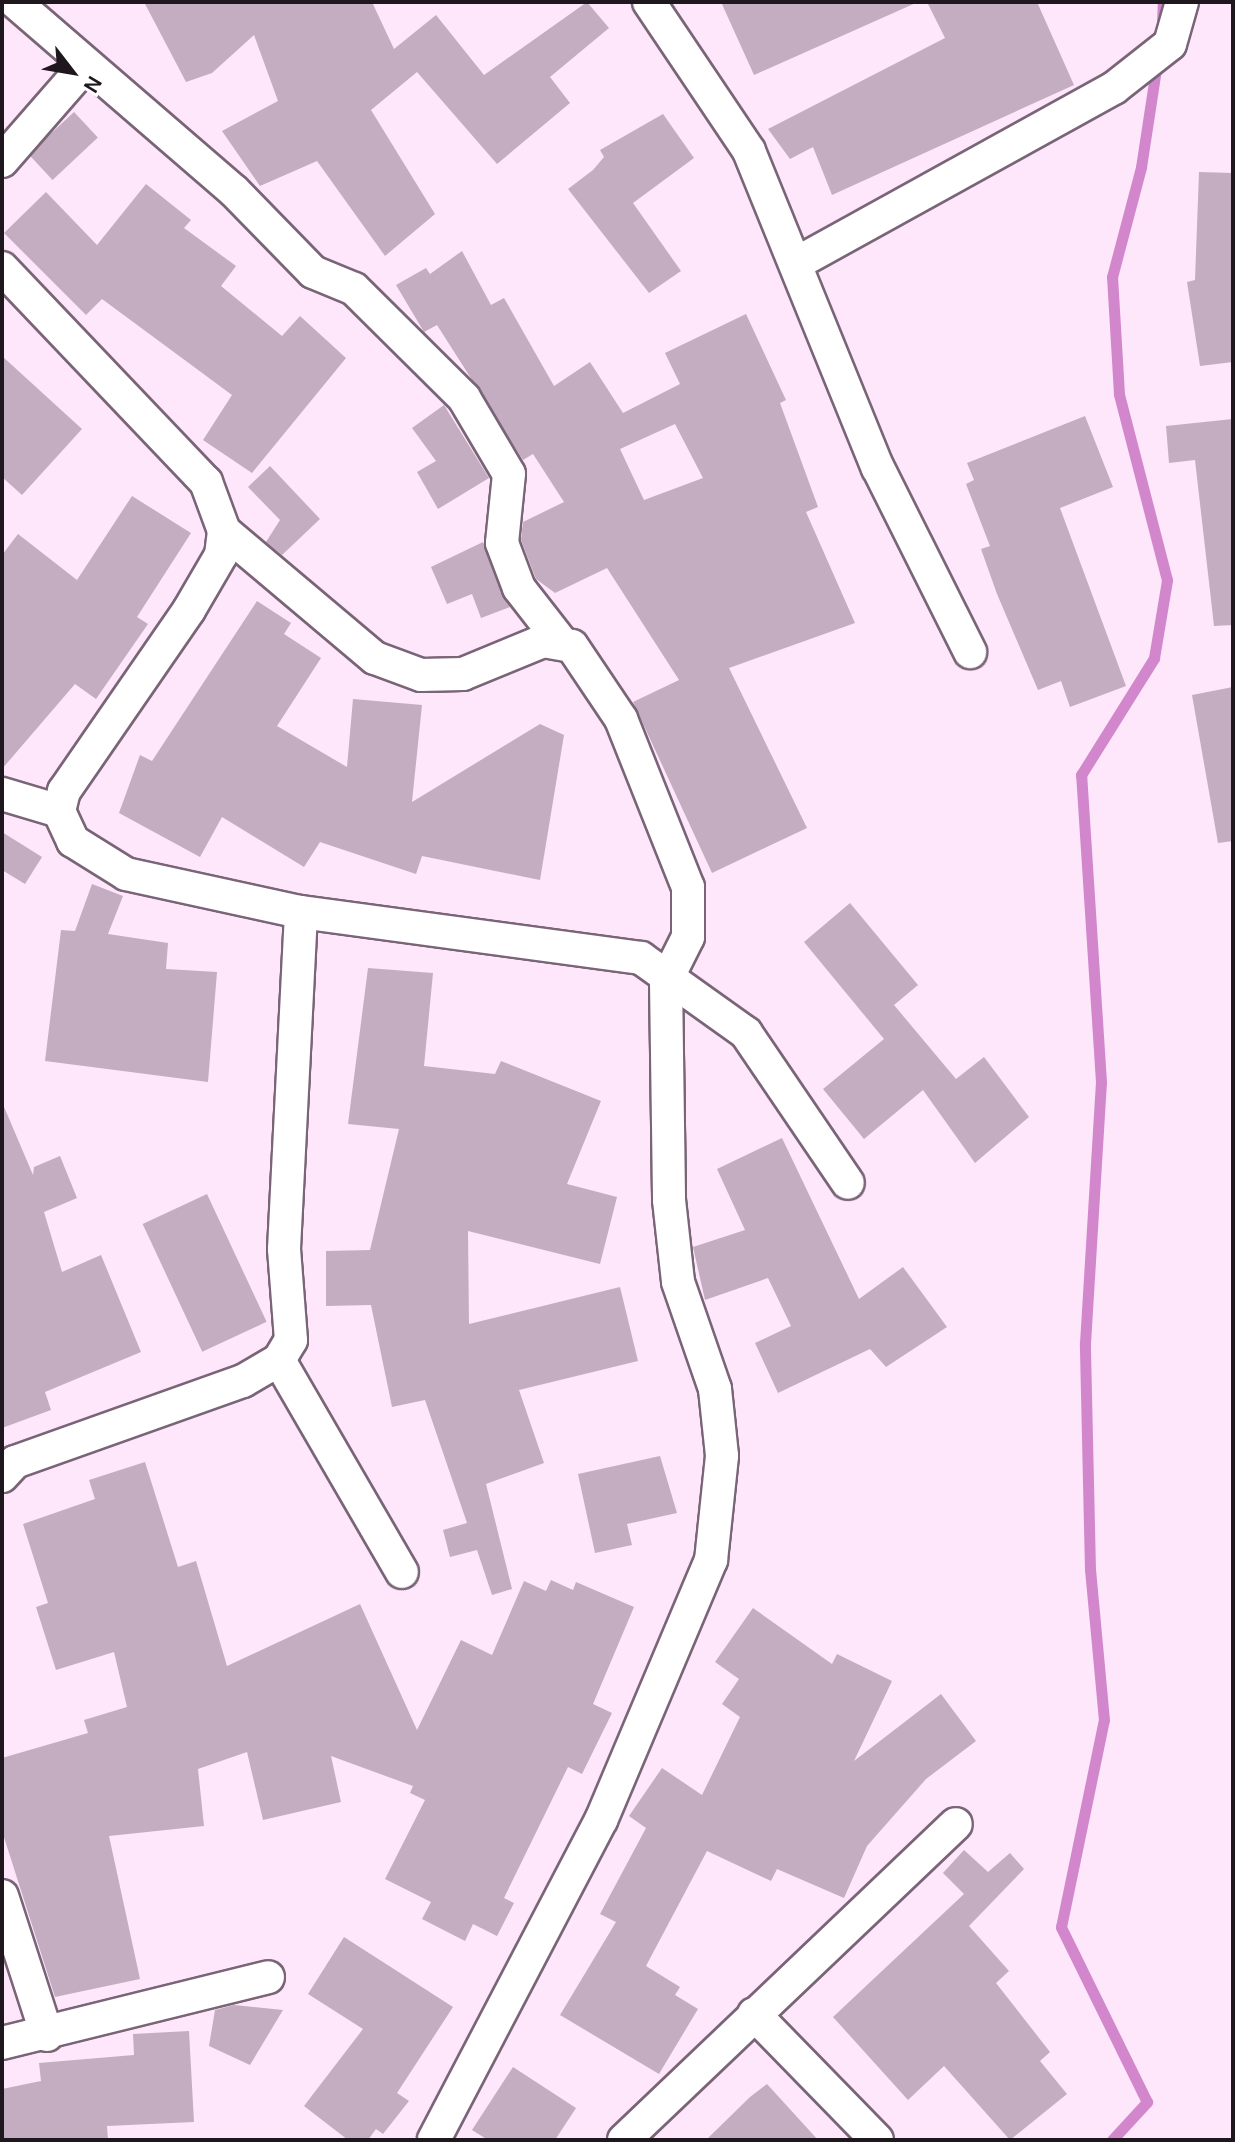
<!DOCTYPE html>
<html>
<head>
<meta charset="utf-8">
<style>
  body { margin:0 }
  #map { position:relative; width:1235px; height:2142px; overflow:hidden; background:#fee6fb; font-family:Karla,sans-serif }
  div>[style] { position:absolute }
  .stream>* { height:11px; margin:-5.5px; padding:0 5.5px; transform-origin:5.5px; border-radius:5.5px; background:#d287cc }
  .building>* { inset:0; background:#c4adc1; transform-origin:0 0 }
  .roads { filter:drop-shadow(2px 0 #796577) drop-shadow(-2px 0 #796577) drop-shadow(0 2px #796577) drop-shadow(0 -2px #796577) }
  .minor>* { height:32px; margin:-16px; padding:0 16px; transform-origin:16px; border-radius:16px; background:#fff }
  span { translate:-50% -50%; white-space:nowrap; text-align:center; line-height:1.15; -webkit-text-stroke:7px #fff; paint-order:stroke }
  .frame { position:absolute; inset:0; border:4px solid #1f171e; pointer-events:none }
  .north { position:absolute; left:32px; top:32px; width:80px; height:80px; -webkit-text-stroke:6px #fff; paint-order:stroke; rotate:121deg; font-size:22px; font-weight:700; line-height:32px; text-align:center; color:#1f171e }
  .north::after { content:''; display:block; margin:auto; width:28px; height:36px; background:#1f171e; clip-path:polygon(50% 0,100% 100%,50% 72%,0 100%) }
</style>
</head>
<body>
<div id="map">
  <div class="stream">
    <i style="left:1162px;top:25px;width:23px;rotate:-88deg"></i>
    <i style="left:1112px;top:2140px;width:52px;rotate:-47.4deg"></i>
    <i style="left:1147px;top:2102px;width:195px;rotate:-116.2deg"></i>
    <i style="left:1061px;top:1927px;width:211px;rotate:-78.3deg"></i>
    <i style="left:1104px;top:1720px;width:151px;rotate:-95.3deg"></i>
    <i style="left:1090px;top:1570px;width:227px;rotate:-91.3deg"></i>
    <i style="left:1085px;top:1343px;width:261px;rotate:-86.5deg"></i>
    <i style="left:1101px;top:1082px;width:308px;rotate:-93.7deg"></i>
    <i style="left:1081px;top:775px;width:138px;rotate:-58deg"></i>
    <i style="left:1154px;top:658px;width:79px;rotate:-80.5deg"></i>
    <i style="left:1167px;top:580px;width:192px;rotate:-104.5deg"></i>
    <i style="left:1119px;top:394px;width:117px;rotate:-93.4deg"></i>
    <i style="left:1112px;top:277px;width:114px;rotate:-75.2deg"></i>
    <i style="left:1141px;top:167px;width:106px;rotate:-81.3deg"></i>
  </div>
  <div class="building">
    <i style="clip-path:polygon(144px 2px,372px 2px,394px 49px,436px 15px,484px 75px,587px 2px,609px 28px,550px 77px,570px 103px,497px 164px,417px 72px,371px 110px,435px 214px,385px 256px,317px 161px,260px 186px,222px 131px,278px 101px,254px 35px,212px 73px,186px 82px)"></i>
    <i style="clip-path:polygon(721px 2px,918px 2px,754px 75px)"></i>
    <i style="clip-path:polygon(927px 2px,1037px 2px,1074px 85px,832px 195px,813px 147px,790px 159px,768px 129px,945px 38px)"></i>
    <i style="left:74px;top:112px;width:35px;height:62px;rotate:47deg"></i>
    <i style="clip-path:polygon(663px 114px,694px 158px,633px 203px,681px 271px,649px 293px,568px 189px,593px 170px,604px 157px,600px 150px)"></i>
    <i style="clip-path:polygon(1199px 172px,1233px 173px,1233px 362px,1200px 366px,1187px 282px,1195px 280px)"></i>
    <i style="clip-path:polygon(146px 184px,191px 220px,184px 228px,236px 266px,221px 286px,282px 336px,300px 316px,346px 358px,252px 473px,203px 440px,232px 395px,102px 299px,86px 315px,4px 233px,46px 192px,97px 245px)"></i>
    <i style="clip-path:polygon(evenodd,462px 251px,491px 305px,504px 298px,554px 386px,590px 362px,623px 413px,680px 384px,665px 353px,746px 314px,786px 400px,780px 403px,818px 507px,806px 512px,855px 623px,729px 668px,807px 828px,712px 873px,633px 702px,679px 680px,607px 568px,555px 593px,536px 579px,521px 540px,523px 522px,564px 502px,533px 454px,523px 460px,437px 325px,424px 332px,396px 285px,426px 268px,430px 274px,462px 251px,675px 424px,703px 478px,644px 500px,620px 449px,675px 424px)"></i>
    <i style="clip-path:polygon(2px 356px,82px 429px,22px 495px,2px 477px)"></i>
    <i style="clip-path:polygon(444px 405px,489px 478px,438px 509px,417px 472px,436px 461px,412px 428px)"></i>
    <i style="clip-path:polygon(1085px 416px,1113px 487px,1060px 508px,1126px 686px,1070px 707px,1061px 681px,1038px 690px,997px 594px,981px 549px,990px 546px,966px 484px,974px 480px,967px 463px)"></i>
    <i style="clip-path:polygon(1233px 419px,1233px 625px,1214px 626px,1195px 460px,1169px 463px,1166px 426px)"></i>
    <i style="clip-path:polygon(270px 466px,320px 519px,282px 555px,266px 542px,280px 520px,248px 487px)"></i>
    <i style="clip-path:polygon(132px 496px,191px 533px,137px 617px,148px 624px,96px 699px,75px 684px,2px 769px,2px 555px,18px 534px,77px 580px)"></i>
    <i style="clip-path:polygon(483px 542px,510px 607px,481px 618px,472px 594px,447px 604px,431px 567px)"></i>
    <i style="clip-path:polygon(257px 601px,291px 623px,284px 634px,321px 658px,277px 726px,347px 767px,353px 699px,422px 705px,412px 802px,540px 724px,564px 735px,540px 880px,422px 856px,416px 874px,320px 842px,304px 867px,222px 817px,200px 857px,119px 813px,140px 755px,152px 761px)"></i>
    <i style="clip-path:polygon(1233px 687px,1233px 841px,1218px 843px,1192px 695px)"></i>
    <i style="clip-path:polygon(2px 832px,42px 857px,25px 884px,2px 870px)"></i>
    <i style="clip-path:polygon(92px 884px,123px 896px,108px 934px,168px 943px,166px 969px,217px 972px,208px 1082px,45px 1061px,61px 930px,75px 931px)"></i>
    <i style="clip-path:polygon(850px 903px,918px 985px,894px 1005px,956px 1079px,984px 1057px,1029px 1117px,975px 1163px,923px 1090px,864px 1139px,823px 1089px,884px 1039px,804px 942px)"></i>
    <i style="clip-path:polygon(368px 968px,433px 973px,424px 1066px,495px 1074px,501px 1061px,601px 1101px,567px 1184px,617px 1197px,600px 1264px,468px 1231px,469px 1324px,620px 1287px,638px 1361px,519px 1390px,544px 1463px,486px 1484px,512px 1589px,492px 1595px,477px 1550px,450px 1557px,443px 1530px,467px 1523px,425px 1400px,392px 1407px,371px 1305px,326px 1306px,326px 1251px,370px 1250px,399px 1129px,348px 1124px)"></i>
    <i style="clip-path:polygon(2px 1102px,33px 1175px,34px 1167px,60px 1156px,77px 1198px,44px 1212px,62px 1272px,101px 1255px,141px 1352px,45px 1392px,51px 1410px,2px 1428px)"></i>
    <i style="clip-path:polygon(782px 1138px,859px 1299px,903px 1267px,947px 1327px,886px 1367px,870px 1349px,778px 1393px,755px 1343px,791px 1326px,768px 1278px,705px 1300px,693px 1247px,745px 1230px,717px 1169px)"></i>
    <i style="left:207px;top:1194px;width:141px;height:71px;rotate:65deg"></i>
    <i style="clip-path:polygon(660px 1456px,677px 1513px,627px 1524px,632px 1545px,595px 1553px,578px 1474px)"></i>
    <i style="clip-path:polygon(145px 1462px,178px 1567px,196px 1561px,227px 1666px,360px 1604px,417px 1730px,461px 1640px,492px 1655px,524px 1581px,546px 1591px,551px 1580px,573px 1590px,576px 1582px,634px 1607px,593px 1704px,612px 1713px,582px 1774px,568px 1767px,504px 1898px,514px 1903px,497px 1936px,473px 1924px,465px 1941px,422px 1919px,431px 1902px,385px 1879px,425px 1800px,410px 1793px,413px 1786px,331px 1756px,341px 1802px,263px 1820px,247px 1752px,198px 1769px,204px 1826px,109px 1836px,140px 1979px,55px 1997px,2px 1831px,2px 1758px,88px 1733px,84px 1720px,127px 1707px,114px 1652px,56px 1670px,36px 1607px,48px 1603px,23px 1524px,95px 1499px,89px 1480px)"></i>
    <i style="clip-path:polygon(753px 1608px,832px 1664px,837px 1654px,892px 1681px,854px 1761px,941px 1694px,976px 1741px,926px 1779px,867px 1846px,844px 1898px,777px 1869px,771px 1881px,707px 1851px,646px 1966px,680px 1987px,675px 1995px,698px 2009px,659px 2074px,560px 2015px,616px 1922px,600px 1914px,646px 1828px,629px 1816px,662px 1768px,702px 1795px,740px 1717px,722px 1704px,739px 1679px,715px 1662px)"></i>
    <i style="clip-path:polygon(964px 1850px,988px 1872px,1010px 1853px,1024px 1869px,969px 1926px,1009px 1971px,996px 1983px,1050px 2052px,1040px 2061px,1067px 2094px,1010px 2140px,944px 2066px,908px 2100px,833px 2017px,964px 1894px,943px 1873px)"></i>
    <i style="clip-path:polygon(344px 1937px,453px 2007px,397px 2093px,409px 2101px,383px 2134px,376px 2129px,368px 2140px,348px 2140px,304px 2106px,363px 2029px,308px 1994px)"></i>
    <i style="clip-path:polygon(234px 2005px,283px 2010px,250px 2065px,209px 2046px,215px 2010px)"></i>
    <i style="clip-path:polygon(189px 2031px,194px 2122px,107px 2126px,108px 2140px,2px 2140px,2px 2089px,41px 2081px,39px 2063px,134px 2055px,133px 2034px)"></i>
    <i style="clip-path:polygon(513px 2067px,576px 2108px,555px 2140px,488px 2140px,472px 2130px)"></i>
    <i style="clip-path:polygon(767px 2084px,818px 2140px,706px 2140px,750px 2097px)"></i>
  </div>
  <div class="roads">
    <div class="minor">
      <i style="left:15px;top:2px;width:289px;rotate:40.8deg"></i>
      <i style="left:234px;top:191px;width:113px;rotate:45.7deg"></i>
      <i style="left:313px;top:272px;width:44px;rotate:22.5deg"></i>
      <i style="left:354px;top:289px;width:155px;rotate:44.7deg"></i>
      <i style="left:464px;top:398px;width:88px;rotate:59.4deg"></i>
      <i style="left:509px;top:474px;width:69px;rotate:95.8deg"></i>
      <i style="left:502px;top:543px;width:48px;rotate:69.3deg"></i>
      <i style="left:519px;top:588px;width:68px;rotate:52.1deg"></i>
      <i style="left:649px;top:2px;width:179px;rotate:56.1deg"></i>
      <i style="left:749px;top:151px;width:342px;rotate:67.9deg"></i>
      <i style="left:878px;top:468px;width:206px;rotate:63.4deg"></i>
      <i style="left:2px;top:161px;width:125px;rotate:-48.9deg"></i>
      <i style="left:797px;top:263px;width:362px;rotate:-28.9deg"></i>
      <i style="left:1114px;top:88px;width:71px;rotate:-38.2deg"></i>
      <i style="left:1170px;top:44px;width:44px;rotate:-74.1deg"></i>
      <i style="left:2px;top:268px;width:296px;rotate:46.4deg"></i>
      <i style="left:206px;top:482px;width:52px;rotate:69.8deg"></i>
      <i style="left:224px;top:531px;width:24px;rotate:97deg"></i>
      <i style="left:221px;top:555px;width:64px;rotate:120.2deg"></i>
      <i style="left:189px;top:610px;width:220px;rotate:124.6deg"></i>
      <i style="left:64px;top:791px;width:21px;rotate:104deg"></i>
      <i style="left:59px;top:811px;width:33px;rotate:65deg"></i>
      <i style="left:73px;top:841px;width:62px;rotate:31.9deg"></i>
      <i style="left:126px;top:874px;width:179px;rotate:12.3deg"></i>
      <i style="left:301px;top:912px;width:343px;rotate:7.7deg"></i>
      <i style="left:641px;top:958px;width:129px;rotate:35.5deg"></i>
      <i style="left:746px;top:1033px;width:181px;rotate:55.8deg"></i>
      <i style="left:224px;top:531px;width:197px;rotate:40.1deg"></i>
      <i style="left:375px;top:658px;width:49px;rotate:20.3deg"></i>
      <i style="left:421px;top:675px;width:42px;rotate:-1.4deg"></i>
      <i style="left:463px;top:674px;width:87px;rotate:-22.4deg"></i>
      <i style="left:543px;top:641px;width:29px;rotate:10deg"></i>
      <i style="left:572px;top:646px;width:88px;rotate:56.1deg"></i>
      <i style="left:621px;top:719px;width:181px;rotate:68.3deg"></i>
      <i style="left:688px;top:887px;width:50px;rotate:90deg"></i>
      <i style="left:688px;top:937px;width:49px;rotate:116.6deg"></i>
      <i style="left:666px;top:981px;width:219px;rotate:89.2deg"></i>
      <i style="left:669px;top:1200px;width:82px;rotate:83.7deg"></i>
      <i style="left:678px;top:1282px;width:113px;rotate:70.9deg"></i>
      <i style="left:715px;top:1389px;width:67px;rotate:84deg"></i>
      <i style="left:722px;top:1456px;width:105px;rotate:96deg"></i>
      <i style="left:711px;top:1560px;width:282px;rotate:112.9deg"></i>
      <i style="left:601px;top:1820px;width:361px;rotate:117.6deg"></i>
      <i style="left:2px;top:794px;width:59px;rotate:16.6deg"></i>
      <i style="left:279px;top:1360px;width:245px;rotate:59.9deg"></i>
      <i style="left:2px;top:1476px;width:19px;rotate:-47deg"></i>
      <i style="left:15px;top:1462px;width:242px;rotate:-19.6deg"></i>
      <i style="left:243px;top:1381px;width:42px;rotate:-30.3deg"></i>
      <i style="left:279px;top:1360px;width:23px;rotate:-59deg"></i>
      <i style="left:291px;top:1340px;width:91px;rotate:-94.4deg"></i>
      <i style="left:284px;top:1249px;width:337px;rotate:-87.1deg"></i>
      <i style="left:2px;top:1896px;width:146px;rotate:72.1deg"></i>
      <i style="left:754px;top:2014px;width:176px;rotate:45.7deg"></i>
      <i style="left:2px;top:2043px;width:274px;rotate:-13.9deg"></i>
      <i style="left:624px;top:2140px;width:458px;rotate:-43.6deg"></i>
    </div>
  </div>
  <div class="frame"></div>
  <div class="north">N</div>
</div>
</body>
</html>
